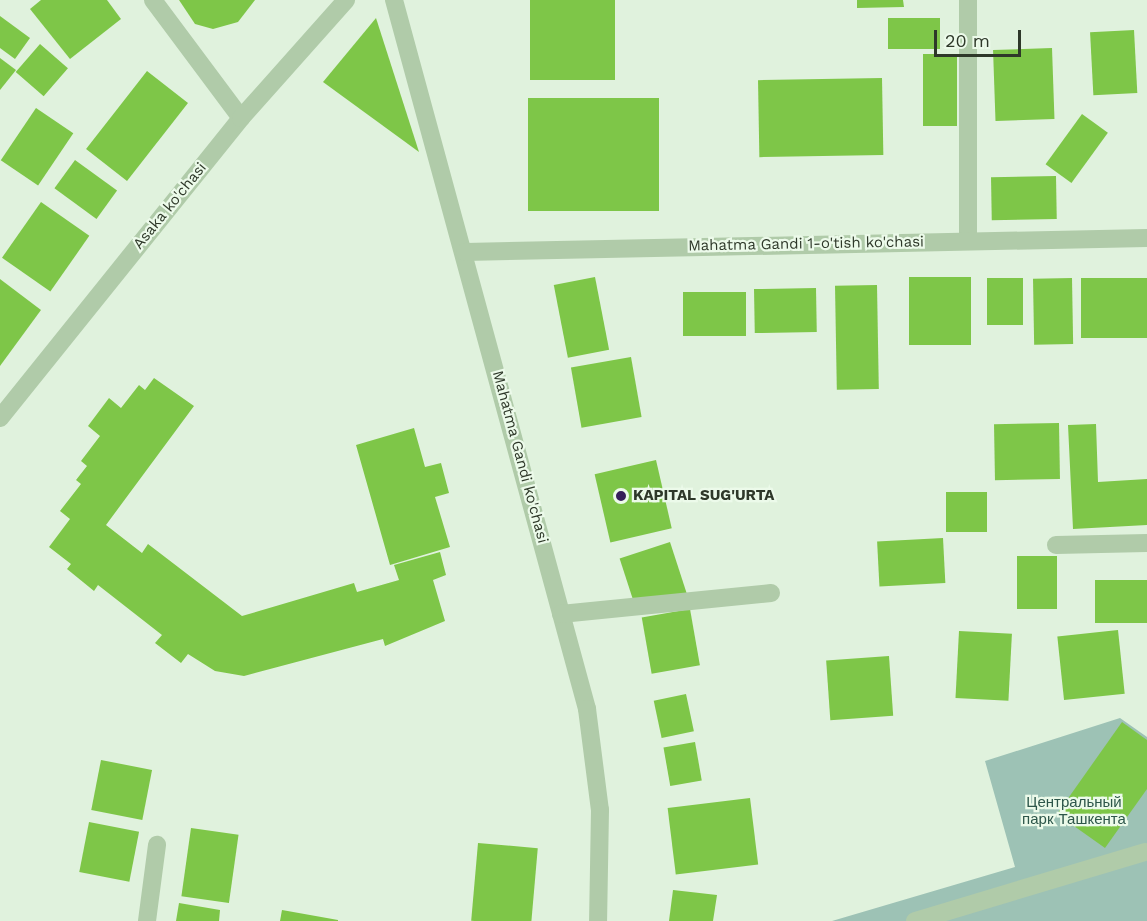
<!DOCTYPE html>
<html>
<head>
<meta charset="utf-8">
<style>
  body { margin:0 }
  #map { position:relative; width:1147px; height:921px; overflow:hidden; background:#e0f2dd; font-family:"Work Sans",sans-serif }
  div>[style] { position:absolute }
  .green>* { inset:0; background:#9dc2b5 }
  .building>* { inset:0; background:#7ec648; transform-origin:0 0 }
  .minor>* { height:18px; margin:-9px; padding:0 9px; transform-origin:9px; border-radius:9px; background:#b0cba9 }
  .dots>* { width:16px; height:16px; translate:-50% -50%; box-sizing:border-box; border:3px solid #ecfaea; border-radius:50% }
  span { translate:-50% -50%; white-space:nowrap; text-align:center; line-height:1.15; -webkit-text-stroke:4.5px #ecfaea; paint-order:stroke }
  .street-label { font-size:15px; color:#2e3829 }
  .poi-label { font-size:15px; color:#2e3829; font-weight:700 }
  .left { translate:0 -50%; text-align:left }
  .park-label { font-size:15px; color:#2d564a }
  .scale { position:absolute; left:934px; top:30px; width:87px; height:27px; box-sizing:border-box; border:3px solid #2e3829; border-top:0; padding-left:8px; font-size:18px; line-height:21px; white-space:nowrap; color:#2e3829; -webkit-text-stroke:4px #ecfaea; paint-order:stroke }
</style>
</head>
<body>
<div id="map">
  <div class="green">
    <i style="clip-path:polygon(1120px 718px,1147px 737px,1147px 921px,832px 921px,1015px 867px,985px 761px)"></i>
  </div>
  <div class="building">
    <i style="clip-path:polygon(41px 0,107px 0,121px 19px,70px 59px,30px 9px)"></i>
    <i style="clip-path:polygon(179px 0,255px 0,238px 22px,213px 29px,195px 24px)"></i>
    <i style="left:530px;top:0;width:85px;height:80px"></i>
    <i style="clip-path:polygon(857px 0,903px 0,904px 7px,857px 8px)"></i>
    <i style="clip-path:polygon(0 16px,30px 38px,15px 59px,0 48px)"></i>
    <i style="clip-path:polygon(376px 18px,419px 152px,323px 82px)"></i>
    <i style="left:940px;top:18px;width:31px;height:52px;rotate:90deg"></i>
    <i style="left:1134px;top:30px;width:63px;height:44px;rotate:87deg"></i>
    <i style="left:40px;top:44px;width:37px;height:37px;rotate:41deg"></i>
    <i style="left:1052px;top:48px;width:71px;height:59px;rotate:88deg"></i>
    <i style="left:923px;top:54px;width:34px;height:72px"></i>
    <i style="clip-path:polygon(0 58px,16px 70px,0 90px)"></i>
    <i style="left:147px;top:71px;width:52px;height:99px;rotate:38deg"></i>
    <i style="left:882px;top:78px;width:77px;height:124px;rotate:89deg"></i>
    <i style="left:659px;top:98px;width:113px;height:131px;rotate:90deg"></i>
    <i style="left:36px;top:108px;width:45px;height:63px;rotate:34deg"></i>
    <i style="left:1082px;top:114px;width:32px;height:62px;rotate:36deg"></i>
    <i style="left:75px;top:160px;width:52px;height:35px;rotate:36deg"></i>
    <i style="left:1056px;top:176px;width:43px;height:65px;rotate:89deg"></i>
    <i style="left:41px;top:202px;width:59px;height:68px;rotate:35deg"></i>
    <i style="left:595px;top:277px;width:74px;height:42px;rotate:79deg"></i>
    <i style="left:971px;top:277px;width:68px;height:62px;rotate:90deg"></i>
    <i style="left:987px;top:278px;width:36px;height:47px"></i>
    <i style="left:1072px;top:278px;width:66px;height:39px;rotate:89deg"></i>
    <i style="left:1081px;top:278px;width:66px;height:60px"></i>
    <i style="clip-path:polygon(0 279px,41px 310px,0 366px)"></i>
    <i style="left:877px;top:285px;width:104px;height:42px;rotate:89deg"></i>
    <i style="left:816px;top:288px;width:44px;height:62px;rotate:89deg"></i>
    <i style="left:746px;top:292px;width:44px;height:63px;rotate:90deg"></i>
    <i style="left:631px;top:357px;width:61px;height:61px;rotate:80deg"></i>
    <i style="clip-path:polygon(154px 378px,194px 406px,106px 525px,142px 553px,148px 544px,242px 616px,354px 583px,357px 592px,399px 580px,394px 565px,440px 552px,446px 575px,433px 580px,445px 621px,385px 646px,383px 639px,244px 676px,215px 671px,188px 654px,181px 663px,155px 643px,162px 635px,98px 585px,94px 591px,67px 569px,71px 564px,49px 547px,70px 519px,60px 511px,81px 484px,76px 480px,87px 466px,81px 461px,100px 436px,88px 426px,109px 398px,121px 408px,139px 385px,145px 390px)"></i>
    <i style="left:1059px;top:423px;width:56px;height:65px;rotate:89deg"></i>
    <i style="clip-path:polygon(1096px 424px,1098px 482px,1147px 479px,1147px 525px,1073px 529px,1068px 425px)"></i>
    <i style="clip-path:polygon(414px 428px,425px 467px,441px 463px,449px 493px,435px 497px,450px 547px,390px 565px,356px 445px)"></i>
    <i style="left:656px;top:460px;width:70px;height:63px;rotate:77deg"></i>
    <i style="left:946px;top:492px;width:41px;height:40px"></i>
    <i style="left:943px;top:538px;width:45px;height:66px;rotate:87deg"></i>
    <i style="left:670px;top:542px;width:55px;height:53px;rotate:72deg"></i>
    <i style="left:1017px;top:556px;width:40px;height:53px"></i>
    <i style="left:1095px;top:580px;width:52px;height:43px"></i>
    <i style="left:690px;top:609px;width:57px;height:49px;rotate:80deg"></i>
    <i style="left:1118px;top:630px;width:64px;height:61px;rotate:84deg"></i>
    <i style="left:959px;top:631px;width:53px;height:67px;rotate:3deg"></i>
    <i style="left:889px;top:656px;width:60px;height:63px;rotate:86deg"></i>
    <i style="left:686px;top:694px;width:38px;height:33px;rotate:78deg"></i>
    <i style="clip-path:polygon(1122px 722px,1147px 740px,1147px 789px,1105px 848px,1057px 814px)"></i>
    <i style="left:695px;top:742px;width:39px;height:32px;rotate:80deg"></i>
    <i style="left:101px;top:760px;width:52px;height:51px;rotate:11deg"></i>
    <i style="left:750px;top:798px;width:67px;height:83px;rotate:83deg"></i>
    <i style="left:89px;top:822px;width:51px;height:51px;rotate:11deg"></i>
    <i style="left:191px;top:828px;width:48px;height:69px;rotate:8deg"></i>
    <i style="left:478px;top:843px;width:60px;height:78px;rotate:5deg"></i>
    <i style="clip-path:polygon(673px 890px,717px 895px,713px 921px,669px 921px)"></i>
    <i style="clip-path:polygon(179px 903px,220px 910px,219px 921px,176px 921px)"></i>
    <i style="clip-path:polygon(282px 910px,338px 920px,338px 921px,280px 921px)"></i>
  </div>
  <div class="minor">
    <i style="left:153px;top:0;width:147px;rotate:53.3deg"></i>
    <i style="left:394px;top:0;width:735px;rotate:74.77deg"></i>
    <i style="left:587px;top:709px;width:102px;rotate:82.7deg"></i>
    <i style="left:600px;top:810px;width:111px;rotate:91deg"></i>
    <i style="left:968px;top:0;width:240px;rotate:90deg"></i>
    <i style="left:465px;top:252px;width:682px;rotate:-1.18deg"></i>
    <i style="left:0;top:418px;width:385px;rotate:-51.2deg"></i>
    <i style="left:241px;top:118px;width:158px;rotate:-48.3deg"></i>
    <i style="left:1056px;top:545px;width:91px;rotate:-1.3deg"></i>
    <i style="left:561px;top:614px;width:211px;rotate:-5.7deg"></i>
    <i style="left:147px;top:921px;width:77px;rotate:-82.5deg"></i>
    <i style="left:915px;top:921px;width:240px;rotate:-16.7deg"></i>
  </div>
  <div class="dots">
    <i style="left:621px;top:496px;background:#361e5a"></i>
  </div>
  <div class="street-label">
    <span style="left:170px;top:206px;rotate:-51deg">Asaka ko'chasi</span>
    <span style="left:806px;top:244px;rotate:-1deg">Mahatma Gandi 1-o'tish ko'chasi</span>
    <span style="left:520px;top:457px;rotate:75deg">Mahatma Gandi ko'chasi</span>
  </div>
  <div class="poi-label">
    <span class="left" style="left:633px;top:496px">KAPITAL SUG'URTA</span>
  </div>
  <div class="park-label">
    <span style="left:1074px;top:811px">Центральный<br>парк Ташкента</span>
  </div>
  <div class="scale">20 m</div>
</div>
</body>
</html>
